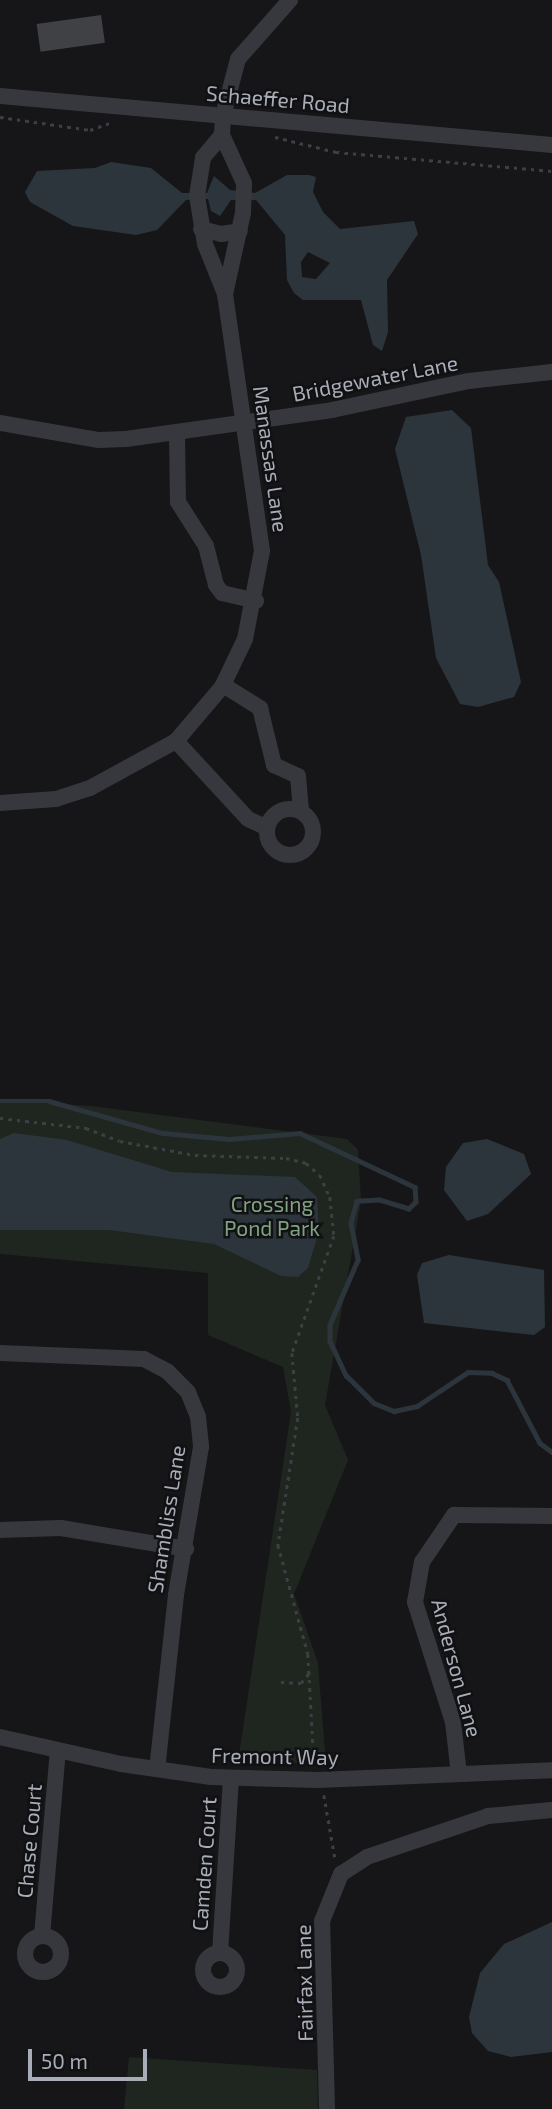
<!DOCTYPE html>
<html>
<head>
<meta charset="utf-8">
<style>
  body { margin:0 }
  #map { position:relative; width:552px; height:2109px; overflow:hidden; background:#161618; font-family:"Exo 2",sans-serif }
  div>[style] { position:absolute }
  .green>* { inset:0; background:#1e261f }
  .water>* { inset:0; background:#2c353c }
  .stream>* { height:4.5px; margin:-2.25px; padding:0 2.25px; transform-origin:2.25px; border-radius:2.25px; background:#2c353c }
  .building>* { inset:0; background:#404145; transform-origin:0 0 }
  .path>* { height:2.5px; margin-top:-1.25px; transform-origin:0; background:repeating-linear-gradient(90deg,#3d3f44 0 3.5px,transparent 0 8.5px) }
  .minor>* { height:16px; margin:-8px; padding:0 8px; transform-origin:8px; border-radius:8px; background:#37383d }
  .minor>.ring { margin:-8px; padding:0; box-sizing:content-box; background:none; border:16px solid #37383d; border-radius:50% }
  span { translate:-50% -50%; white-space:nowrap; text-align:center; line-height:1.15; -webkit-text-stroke:5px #111113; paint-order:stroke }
  .street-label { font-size:21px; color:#a8adb8 }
  .park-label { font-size:21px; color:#7fa381 }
  .scale { position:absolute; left:28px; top:2049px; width:119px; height:32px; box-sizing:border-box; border:4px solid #a8adb8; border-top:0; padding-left:9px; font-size:21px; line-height:24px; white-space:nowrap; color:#a8adb8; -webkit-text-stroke:5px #111113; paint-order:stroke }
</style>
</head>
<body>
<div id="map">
  <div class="green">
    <i style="clip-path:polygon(0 1100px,91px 1106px,347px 1139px,358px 1150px,361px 1201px,325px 1405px,348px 1460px,294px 1594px,318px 1663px,326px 1764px,238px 1761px,291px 1412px,283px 1367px,208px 1335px,208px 1273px,0 1254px)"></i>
    <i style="clip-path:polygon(129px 2057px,317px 2070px,318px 2109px,124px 2109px)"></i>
  </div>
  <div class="water">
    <i style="clip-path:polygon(evenodd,111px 162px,151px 168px,182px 193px,207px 193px,214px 176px,230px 190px,255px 193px,287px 175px,309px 175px,316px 177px,313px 192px,323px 212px,340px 229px,414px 221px,418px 234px,387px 280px,388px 332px,382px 351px,373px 345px,361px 300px,303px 300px,294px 293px,287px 280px,285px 235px,256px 200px,231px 200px,220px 216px,211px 211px,208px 199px,186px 200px,157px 230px,136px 235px,73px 226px,30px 202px,25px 192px,37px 171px,95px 168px,111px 162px,308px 252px,330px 263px,316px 279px,302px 277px,301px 262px,308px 252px)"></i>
    <i style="clip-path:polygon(452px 410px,471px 428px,488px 565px,499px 582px,521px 682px,514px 697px,478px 707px,460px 704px,436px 658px,421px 555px,395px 449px,406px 417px)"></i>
    <i style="clip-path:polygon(14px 1133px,67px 1140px,172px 1172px,295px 1177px,317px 1197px,319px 1231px,308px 1268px,298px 1277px,281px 1276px,214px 1244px,109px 1230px,0 1230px,0 1139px)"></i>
    <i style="clip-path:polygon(487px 1139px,524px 1154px,531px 1174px,488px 1214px,467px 1221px,444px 1190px,446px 1167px,463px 1143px)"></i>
    <i style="clip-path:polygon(449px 1255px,544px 1270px,545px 1327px,534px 1335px,424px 1323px,417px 1275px,422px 1263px)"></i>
    <i style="clip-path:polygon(552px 1922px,552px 2052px,511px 2057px,488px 2051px,472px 2033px,469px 2017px,480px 1973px,504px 1944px)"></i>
  </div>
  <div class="stream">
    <i style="left:0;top:1101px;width:49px"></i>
    <i style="left:49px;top:1101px;width:118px;rotate:15.7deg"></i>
    <i style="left:163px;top:1133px;width:66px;rotate:5.2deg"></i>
    <i style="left:229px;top:1139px;width:71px;rotate:-4.8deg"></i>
    <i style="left:300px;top:1133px;width:127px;rotate:25.2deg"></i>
    <i style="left:415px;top:1187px;width:15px;rotate:86deg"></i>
    <i style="left:416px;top:1202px;width:10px;rotate:135deg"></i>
    <i style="left:409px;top:1209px;width:31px;rotate:-163deg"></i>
    <i style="left:379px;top:1200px;width:22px;rotate:177deg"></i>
    <i style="left:357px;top:1201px;width:23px;rotate:105deg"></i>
    <i style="left:351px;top:1223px;width:38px;rotate:79deg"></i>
    <i style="left:358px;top:1260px;width:71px;rotate:113.3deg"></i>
    <i style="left:330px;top:1325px;width:16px;rotate:90deg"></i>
    <i style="left:330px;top:1341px;width:38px;rotate:65deg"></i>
    <i style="left:346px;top:1375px;width:40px;rotate:45deg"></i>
    <i style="left:374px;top:1403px;width:22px;rotate:22deg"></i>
    <i style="left:394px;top:1411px;width:24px;rotate:-12deg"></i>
    <i style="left:417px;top:1406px;width:61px;rotate:-33.7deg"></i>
    <i style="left:468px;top:1372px;width:24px;rotate:2deg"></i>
    <i style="left:492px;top:1373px;width:17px;rotate:25deg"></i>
    <i style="left:507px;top:1380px;width:71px;rotate:62.4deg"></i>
    <i style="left:540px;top:1443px;width:15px;rotate:37deg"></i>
  </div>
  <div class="building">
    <i style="left:101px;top:15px;width:28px;height:65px;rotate:82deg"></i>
  </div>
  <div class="path">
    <i style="left:0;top:117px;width:91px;rotate:8.2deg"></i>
    <i style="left:90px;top:130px;width:20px;rotate:-20deg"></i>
    <i style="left:275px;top:137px;width:63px;rotate:13.8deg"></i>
    <i style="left:336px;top:152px;width:217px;rotate:5deg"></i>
    <i style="left:0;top:1118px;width:87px;rotate:6.6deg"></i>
    <i style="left:86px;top:1128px;width:36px;rotate:21deg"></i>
    <i style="left:120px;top:1141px;width:76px;rotate:10.6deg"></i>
    <i style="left:195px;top:1155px;width:91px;rotate:1.9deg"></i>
    <i style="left:286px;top:1158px;width:21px;rotate:14deg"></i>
    <i style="left:306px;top:1163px;width:18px;rotate:41deg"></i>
    <i style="left:320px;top:1175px;width:24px;rotate:66deg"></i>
    <i style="left:330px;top:1197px;width:39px;rotate:84deg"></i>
    <i style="left:334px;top:1236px;width:124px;rotate:109.7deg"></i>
    <i style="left:292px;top:1353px;width:65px;rotate:84.7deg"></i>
    <i style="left:298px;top:1418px;width:129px;rotate:98.9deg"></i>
    <i style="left:278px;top:1545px;width:113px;rotate:74.6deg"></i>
    <i style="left:308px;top:1654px;width:109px;rotate:86.8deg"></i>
    <i style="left:281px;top:1682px;width:20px;rotate:3deg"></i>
    <i style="left:301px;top:1683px;width:14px;rotate:-51deg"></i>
    <i style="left:324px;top:1795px;width:64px;rotate:80.1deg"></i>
  </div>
  <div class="minor">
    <i style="left:0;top:96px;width:554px;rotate:5.07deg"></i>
    <i style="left:222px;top:135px;width:30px;rotate:130deg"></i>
    <i style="left:203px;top:158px;width:38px;rotate:99deg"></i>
    <i style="left:197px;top:196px;width:49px;rotate:80.5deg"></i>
    <i style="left:205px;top:244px;width:54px;rotate:68.2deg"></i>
    <i style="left:201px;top:229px;width:21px;rotate:14deg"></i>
    <i style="left:221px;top:234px;width:19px;rotate:-9deg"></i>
    <i style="left:0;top:423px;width:99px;rotate:9.8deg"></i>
    <i style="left:98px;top:440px;width:28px;rotate:-2deg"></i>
    <i style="left:126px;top:439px;width:208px;rotate:-8deg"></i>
    <i style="left:332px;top:410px;width:140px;rotate:-12deg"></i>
    <i style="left:469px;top:381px;width:83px;rotate:-6.2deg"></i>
    <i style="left:177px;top:433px;width:69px;rotate:89.2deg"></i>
    <i style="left:178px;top:502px;width:52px;rotate:57.5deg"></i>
    <i style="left:206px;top:546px;width:40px;rotate:75.6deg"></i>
    <i style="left:216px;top:585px;width:10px;rotate:53deg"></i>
    <i style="left:222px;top:593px;width:35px;rotate:13deg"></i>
    <i style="left:223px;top:685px;width:44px;rotate:31.9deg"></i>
    <i style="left:260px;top:708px;width:59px;rotate:76.2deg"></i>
    <i style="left:274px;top:765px;width:26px;rotate:25deg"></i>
    <i style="left:298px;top:776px;width:35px;rotate:85deg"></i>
    <i style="left:176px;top:741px;width:106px;rotate:47.3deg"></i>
    <i style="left:248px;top:819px;width:21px;rotate:25deg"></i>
    <i style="left:0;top:803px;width:56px;rotate:-4.1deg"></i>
    <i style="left:56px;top:799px;width:36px;rotate:-18deg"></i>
    <i style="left:90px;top:788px;width:98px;rotate:-28.7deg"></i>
    <i style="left:176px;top:741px;width:71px;rotate:-49.6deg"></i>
    <i style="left:222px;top:687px;width:53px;rotate:-64.4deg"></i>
    <i style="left:245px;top:639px;width:90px;rotate:-79.1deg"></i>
    <i style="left:262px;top:551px;width:260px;rotate:-98.2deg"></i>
    <i style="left:225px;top:294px;width:83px;rotate:-77.5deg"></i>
    <i style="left:243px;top:213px;width:30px;rotate:-88deg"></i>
    <i style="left:244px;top:183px;width:53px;rotate:-114.6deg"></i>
    <i style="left:222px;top:135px;width:19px;rotate:-87deg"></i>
    <i style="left:223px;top:116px;width:59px;rotate:-75.3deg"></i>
    <i style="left:238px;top:59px;width:79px;rotate:-48.6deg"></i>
    <i class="ring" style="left:267px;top:809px;width:30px;height:30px"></i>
    <i style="left:0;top:1353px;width:144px;rotate:2.4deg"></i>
    <i style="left:144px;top:1359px;width:27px;rotate:28deg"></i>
    <i style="left:168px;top:1372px;width:28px;rotate:45deg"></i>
    <i style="left:188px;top:1392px;width:27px;rotate:68deg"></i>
    <i style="left:198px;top:1417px;width:30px;rotate:84deg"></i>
    <i style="left:201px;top:1447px;width:150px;rotate:99.6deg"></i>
    <i style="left:176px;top:1595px;width:175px;rotate:96.2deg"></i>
    <i style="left:0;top:1530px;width:61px;rotate:-1.9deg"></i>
    <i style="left:61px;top:1528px;width:127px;rotate:9.5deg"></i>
    <i style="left:0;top:1737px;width:124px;rotate:12.6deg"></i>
    <i style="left:121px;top:1764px;width:91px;rotate:8.2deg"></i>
    <i style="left:211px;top:1777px;width:107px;rotate:1.6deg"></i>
    <i style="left:318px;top:1780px;width:234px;rotate:-2.4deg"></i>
    <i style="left:459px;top:1774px;width:52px;rotate:-96.6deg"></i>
    <i style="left:453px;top:1722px;width:126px;rotate:-107.6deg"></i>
    <i style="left:415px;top:1602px;width:41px;rotate:-80.1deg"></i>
    <i style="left:422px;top:1562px;width:57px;rotate:-55.8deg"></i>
    <i style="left:454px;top:1515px;width:98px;rotate:0.6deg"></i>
    <i class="ring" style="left:25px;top:1936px;width:20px;height:20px"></i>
    <i style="left:42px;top:1936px;width:186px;rotate:-85.1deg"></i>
    <i style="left:220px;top:1953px;width:175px;rotate:-86.4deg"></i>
    <i class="ring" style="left:203px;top:1953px;width:18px;height:18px"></i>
    <i style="left:327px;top:2109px;width:188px;rotate:-91.5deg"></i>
    <i style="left:322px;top:1921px;width:51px;rotate:-68deg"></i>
    <i style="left:341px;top:1874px;width:31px;rotate:-33deg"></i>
    <i style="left:367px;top:1857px;width:128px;rotate:-18.7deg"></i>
    <i style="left:488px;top:1816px;width:64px;rotate:-5.4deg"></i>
  </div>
  <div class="street-label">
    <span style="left:278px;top:99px;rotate:5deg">Schaeffer Road</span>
    <span style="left:375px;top:378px;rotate:-11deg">Bridgewater Lane</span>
    <span style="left:271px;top:459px;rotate:82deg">Manassas Lane</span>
    <span style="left:166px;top:1519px;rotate:-81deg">Shambliss Lane</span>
    <span style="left:457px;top:1668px;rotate:75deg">Anderson Lane</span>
    <span style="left:275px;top:1756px;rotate:1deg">Fremont Way</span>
    <span style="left:29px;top:1841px;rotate:-85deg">Chase Court</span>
    <span style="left:204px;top:1864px;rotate:-86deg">Camden Court</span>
    <span style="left:304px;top:1983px;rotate:-91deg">Fairfax Lane</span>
  </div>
  <div class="park-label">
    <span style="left:272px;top:1216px">Crossing<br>Pond Park</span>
  </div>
  <div class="scale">50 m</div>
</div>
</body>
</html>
